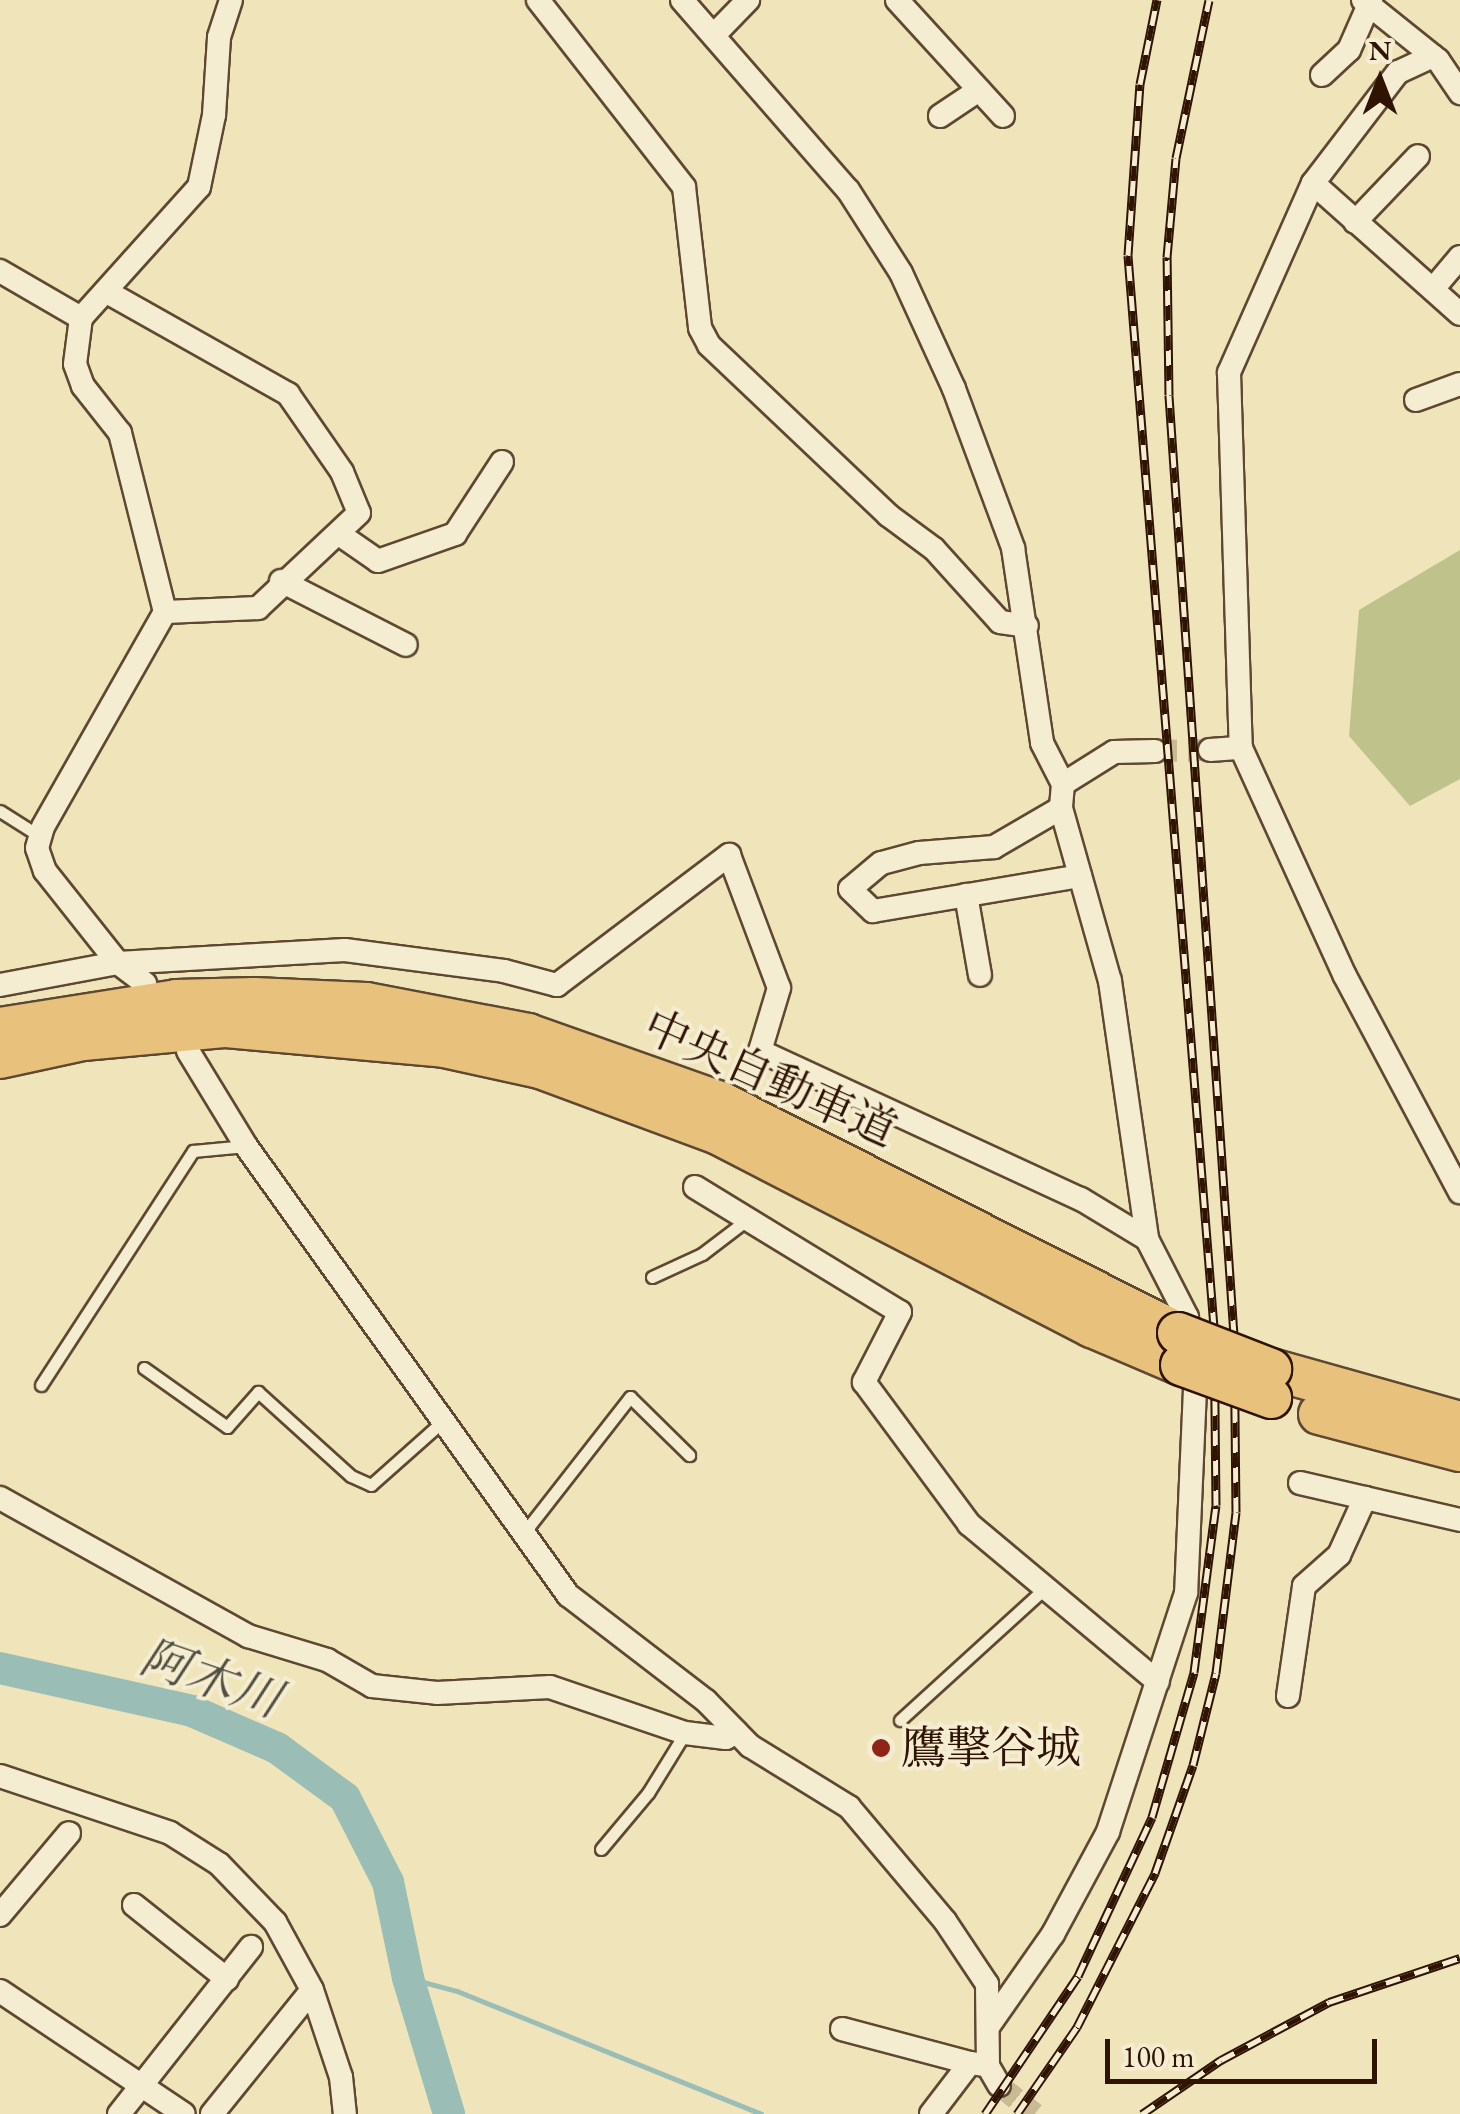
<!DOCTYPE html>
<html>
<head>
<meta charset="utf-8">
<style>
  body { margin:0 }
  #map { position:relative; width:1460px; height:2114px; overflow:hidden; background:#efe4ba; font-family:"EB Garamond","Noto Serif JP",serif }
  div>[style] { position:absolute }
  .green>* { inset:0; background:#c0c28b }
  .stream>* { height:5px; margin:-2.5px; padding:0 2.5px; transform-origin:2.5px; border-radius:2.5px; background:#9abeb5 }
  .river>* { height:32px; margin:-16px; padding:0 16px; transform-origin:16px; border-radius:16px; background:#9abeb5 }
  .minor-tunnel>* { height:22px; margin-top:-11px; transform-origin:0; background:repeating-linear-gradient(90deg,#c9ba95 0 22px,transparent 0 33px) }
  .roads { filter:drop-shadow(2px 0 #5f4831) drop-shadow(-2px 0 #5f4831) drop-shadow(0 2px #5f4831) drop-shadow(0 -2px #5f4831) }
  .service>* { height:11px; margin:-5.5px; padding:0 5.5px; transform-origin:5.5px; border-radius:5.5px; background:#f5edd2 }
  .minor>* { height:22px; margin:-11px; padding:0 11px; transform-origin:11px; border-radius:11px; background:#f5edd2 }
  .motorway>* { height:40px; margin:-20px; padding:0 20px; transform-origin:20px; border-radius:20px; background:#e8c27d }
  .rail>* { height:9px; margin-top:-4.5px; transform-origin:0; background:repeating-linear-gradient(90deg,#f5edd2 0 15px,#2f1403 0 30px); box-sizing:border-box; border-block:2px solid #2f1403 }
  .bridges { filter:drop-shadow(2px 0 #2f1403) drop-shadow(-2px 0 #2f1403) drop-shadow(0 2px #2f1403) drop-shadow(0 -2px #2f1403) }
  .motorway-bridge>* { height:40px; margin:-20px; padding:0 20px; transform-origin:20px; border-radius:20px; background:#e8c27d }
  .dots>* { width:28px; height:28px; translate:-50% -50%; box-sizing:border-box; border:5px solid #f5edd2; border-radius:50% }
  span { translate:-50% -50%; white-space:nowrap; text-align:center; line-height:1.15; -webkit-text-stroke:8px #f5edd2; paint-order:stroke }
  .street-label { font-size:45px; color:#2f1403 }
  .poi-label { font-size:45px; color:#2f1403 }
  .left { translate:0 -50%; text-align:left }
  .water-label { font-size:48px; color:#545041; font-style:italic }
  .north { position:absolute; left:1330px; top:30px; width:100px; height:100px; -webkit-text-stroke:8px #f5edd2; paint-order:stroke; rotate:0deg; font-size:28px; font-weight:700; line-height:40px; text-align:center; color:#2f1403 }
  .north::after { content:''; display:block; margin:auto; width:35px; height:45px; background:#2f1403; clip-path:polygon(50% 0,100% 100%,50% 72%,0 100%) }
  .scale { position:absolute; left:1105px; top:2039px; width:272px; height:45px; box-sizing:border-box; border:5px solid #2f1403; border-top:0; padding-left:12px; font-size:30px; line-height:35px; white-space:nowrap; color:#2f1403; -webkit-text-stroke:8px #f5edd2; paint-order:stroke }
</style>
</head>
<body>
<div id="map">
  <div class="green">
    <i style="clip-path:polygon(1460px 550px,1460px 779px,1410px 806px,1349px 736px,1359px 610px)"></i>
  </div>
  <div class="stream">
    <i style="left:408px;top:1978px;width:51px;rotate:14.9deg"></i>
    <i style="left:457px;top:1991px;width:328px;rotate:22deg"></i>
  </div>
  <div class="river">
    <i style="left:0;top:1668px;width:197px;rotate:12.6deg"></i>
    <i style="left:192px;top:1711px;width:93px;rotate:23.5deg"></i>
    <i style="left:277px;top:1748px;width:84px;rotate:36.3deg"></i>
    <i style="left:345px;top:1798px;width:94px;rotate:62.9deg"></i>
    <i style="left:388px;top:1882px;width:98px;rotate:78.2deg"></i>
    <i style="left:408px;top:1978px;width:142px;rotate:73.2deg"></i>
  </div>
  <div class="minor-tunnel">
    <i style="left:1155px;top:751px;width:55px;rotate:-1deg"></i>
    <i style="left:999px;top:2085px;width:46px;rotate:38.9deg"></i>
  </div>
  <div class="roads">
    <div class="service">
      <i style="left:0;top:811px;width:49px;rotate:32.4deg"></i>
      <i style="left:652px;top:1277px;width:55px;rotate:-24.7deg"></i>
      <i style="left:702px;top:1254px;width:58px;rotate:-37.3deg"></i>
      <i style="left:144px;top:1368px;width:102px;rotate:35.4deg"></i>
      <i style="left:227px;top:1427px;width:47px;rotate:-48.5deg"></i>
      <i style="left:258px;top:1392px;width:125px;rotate:42.1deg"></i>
      <i style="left:351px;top:1476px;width:22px;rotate:24deg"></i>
      <i style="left:371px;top:1485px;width:95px;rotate:-41.6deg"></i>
      <i style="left:41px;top:1385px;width:279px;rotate:-57deg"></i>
      <i style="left:193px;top:1151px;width:53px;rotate:-5.4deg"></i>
      <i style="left:523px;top:1534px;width:174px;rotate:-52deg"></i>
      <i style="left:630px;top:1397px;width:83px;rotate:44.5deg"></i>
      <i style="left:900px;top:1720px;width:195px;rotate:-42.3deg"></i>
      <i style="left:601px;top:1849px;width:73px;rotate:-50deg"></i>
      <i style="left:648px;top:1793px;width:70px;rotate:-58.3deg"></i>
    </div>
    <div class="minor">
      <i style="left:538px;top:0;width:237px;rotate:52deg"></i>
      <i style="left:684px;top:187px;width:142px;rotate:83.5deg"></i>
      <i style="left:700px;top:328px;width:19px;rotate:62deg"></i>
      <i style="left:709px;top:345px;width:247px;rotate:43.5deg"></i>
      <i style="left:888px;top:515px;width:57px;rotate:36.5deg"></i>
      <i style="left:934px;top:549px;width:98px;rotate:47.9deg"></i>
      <i style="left:1000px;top:622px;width:27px;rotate:8deg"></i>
      <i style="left:682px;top:0;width:252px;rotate:48.9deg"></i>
      <i style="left:848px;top:190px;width:98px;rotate:57.4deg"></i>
      <i style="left:901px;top:273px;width:128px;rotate:65.4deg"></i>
      <i style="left:954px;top:389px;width:170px;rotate:69.6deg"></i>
      <i style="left:1013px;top:548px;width:197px;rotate:81.5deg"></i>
      <i style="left:1042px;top:743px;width:46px;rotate:62.9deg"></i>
      <i style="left:1063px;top:784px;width:24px;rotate:95deg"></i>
      <i style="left:1061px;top:808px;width:180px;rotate:74.2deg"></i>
      <i style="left:1110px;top:981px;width:261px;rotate:81.8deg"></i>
      <i style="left:1147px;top:1239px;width:88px;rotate:62.9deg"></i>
      <i style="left:1187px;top:1317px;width:72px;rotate:83.7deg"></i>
      <i style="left:1195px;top:1389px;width:204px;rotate:92.5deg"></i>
      <i style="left:1186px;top:1593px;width:251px;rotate:108.1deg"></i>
      <i style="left:1108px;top:1832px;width:116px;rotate:118.3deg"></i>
      <i style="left:1053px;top:1934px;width:110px;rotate:125deg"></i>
      <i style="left:897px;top:0;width:157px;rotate:47.6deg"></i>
      <i style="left:1363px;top:0;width:96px;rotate:38.7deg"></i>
      <i style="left:1438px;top:60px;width:40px;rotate:56deg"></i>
      <i style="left:714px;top:35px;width:49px;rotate:-45.8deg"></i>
      <i style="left:1433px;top:56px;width:38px;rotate:155deg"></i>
      <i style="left:1398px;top:72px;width:140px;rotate:127.4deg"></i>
      <i style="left:1313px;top:183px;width:208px;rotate:113.9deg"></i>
      <i style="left:1229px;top:373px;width:375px;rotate:88.2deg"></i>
      <i style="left:1241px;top:748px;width:251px;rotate:65.5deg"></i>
      <i style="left:1345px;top:976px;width:245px;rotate:62deg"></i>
      <i style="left:1322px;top:75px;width:37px;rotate:-43deg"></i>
      <i style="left:1349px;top:50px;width:55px;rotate:-66.3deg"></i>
      <i style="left:940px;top:116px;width:47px;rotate:-33.7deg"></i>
      <i style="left:1313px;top:183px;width:197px;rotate:41.7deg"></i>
      <i style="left:1355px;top:222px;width:91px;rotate:-46.3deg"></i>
      <i style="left:0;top:271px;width:94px;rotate:30.1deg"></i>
      <i style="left:1433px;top:289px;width:42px;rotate:-49.8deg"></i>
      <i style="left:107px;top:292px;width:208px;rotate:29.4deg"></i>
      <i style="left:288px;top:394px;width:95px;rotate:55.3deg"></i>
      <i style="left:342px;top:472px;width:44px;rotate:67.5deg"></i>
      <i style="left:359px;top:513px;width:139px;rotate:136.8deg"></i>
      <i style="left:258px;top:608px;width:93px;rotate:177.5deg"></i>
      <i style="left:165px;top:612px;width:247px;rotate:119.6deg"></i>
      <i style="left:43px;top:827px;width:22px;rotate:106deg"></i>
      <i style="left:37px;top:848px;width:24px;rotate:71deg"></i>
      <i style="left:45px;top:871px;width:117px;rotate:51.6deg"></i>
      <i style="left:118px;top:963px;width:34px;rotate:37deg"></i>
      <i style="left:1416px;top:400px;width:47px;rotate:-20deg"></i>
      <i style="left:339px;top:534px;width:47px;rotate:34.7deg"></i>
      <i style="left:378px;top:561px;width:82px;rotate:-19.3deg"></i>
      <i style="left:455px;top:534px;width:86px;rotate:-56.9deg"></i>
      <i style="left:281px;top:581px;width:140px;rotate:27.1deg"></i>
      <i style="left:165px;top:612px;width:185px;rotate:-104.1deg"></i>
      <i style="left:120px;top:433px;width:60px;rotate:-128.2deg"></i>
      <i style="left:83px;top:386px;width:23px;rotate:-110deg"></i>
      <i style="left:75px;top:364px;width:46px;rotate:-82.6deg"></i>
      <i style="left:81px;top:318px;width:176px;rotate:-48deg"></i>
      <i style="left:199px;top:187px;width:74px;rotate:-78.2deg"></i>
      <i style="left:214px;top:115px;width:78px;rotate:-86.3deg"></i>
      <i style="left:219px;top:37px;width:39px;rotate:-72deg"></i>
      <i style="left:1210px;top:750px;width:31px;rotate:-4deg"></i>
      <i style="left:1063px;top:784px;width:60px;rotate:-32.1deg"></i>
      <i style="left:1114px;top:752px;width:41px;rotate:-1.4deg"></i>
      <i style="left:1061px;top:808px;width:78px;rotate:149.8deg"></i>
      <i style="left:994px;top:847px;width:75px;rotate:175.4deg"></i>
      <i style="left:919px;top:853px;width:39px;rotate:165deg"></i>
      <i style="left:881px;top:863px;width:40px;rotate:140deg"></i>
      <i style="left:850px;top:889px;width:32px;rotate:44deg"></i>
      <i style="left:873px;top:911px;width:210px;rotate:-9.6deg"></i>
      <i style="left:966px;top:895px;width:81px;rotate:80.1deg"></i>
      <i style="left:0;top:985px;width:120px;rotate:-10.6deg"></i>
      <i style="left:118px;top:963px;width:227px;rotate:-3.3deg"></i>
      <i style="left:345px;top:950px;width:160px;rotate:7.5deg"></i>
      <i style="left:504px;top:971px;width:55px;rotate:14.8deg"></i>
      <i style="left:557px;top:985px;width:216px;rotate:-37.1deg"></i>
      <i style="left:729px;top:855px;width:142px;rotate:69.4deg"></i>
      <i style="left:779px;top:988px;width:66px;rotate:106.8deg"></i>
      <i style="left:760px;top:1051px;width:353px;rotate:24.8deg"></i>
      <i style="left:1081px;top:1199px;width:77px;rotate:31.2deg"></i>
      <i style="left:188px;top:1051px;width:111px;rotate:58.6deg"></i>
      <i style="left:246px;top:1146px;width:553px;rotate:54.35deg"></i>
      <i style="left:568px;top:1595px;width:174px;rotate:37.5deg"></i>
      <i style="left:706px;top:1701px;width:63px;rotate:45.6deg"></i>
      <i style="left:750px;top:1746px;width:116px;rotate:31.6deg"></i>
      <i style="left:849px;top:1807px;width:149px;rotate:49.9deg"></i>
      <i style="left:945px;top:1921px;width:76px;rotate:56.3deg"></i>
      <i style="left:987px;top:1984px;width:82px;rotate:89.3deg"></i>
      <i style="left:988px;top:2066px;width:22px;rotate:60deg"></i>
      <i style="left:695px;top:1187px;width:240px;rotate:31.4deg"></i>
      <i style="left:900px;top:1312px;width:79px;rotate:117.2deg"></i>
      <i style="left:864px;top:1382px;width:177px;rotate:53.5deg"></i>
      <i style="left:969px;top:1524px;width:246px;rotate:39.9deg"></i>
      <i style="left:1300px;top:1483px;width:164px;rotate:13deg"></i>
      <i style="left:0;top:1498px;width:284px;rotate:29.1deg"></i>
      <i style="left:248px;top:1636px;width:83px;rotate:16.9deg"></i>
      <i style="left:327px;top:1660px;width:52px;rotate:30deg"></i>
      <i style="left:372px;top:1686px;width:65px;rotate:6.1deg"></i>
      <i style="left:437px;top:1693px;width:113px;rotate:-3deg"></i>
      <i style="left:550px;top:1687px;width:143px;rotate:18.8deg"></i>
      <i style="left:685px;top:1733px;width:41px;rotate:7deg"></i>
      <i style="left:726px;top:1738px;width:12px;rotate:-31deg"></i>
      <i style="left:1288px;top:1696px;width:111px;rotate:-81.7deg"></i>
      <i style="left:1304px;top:1586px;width:47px;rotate:-41.5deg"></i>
      <i style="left:1339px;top:1555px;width:63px;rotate:-65.5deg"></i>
      <i style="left:0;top:1776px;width:179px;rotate:18.5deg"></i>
      <i style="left:170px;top:1833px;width:58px;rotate:32.3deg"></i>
      <i style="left:219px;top:1864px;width:81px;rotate:46deg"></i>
      <i style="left:275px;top:1922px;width:77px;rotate:61.4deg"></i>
      <i style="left:312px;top:1990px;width:92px;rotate:71.6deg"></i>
      <i style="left:341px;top:2077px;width:37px;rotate:84deg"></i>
      <i style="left:134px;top:1905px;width:119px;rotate:38.5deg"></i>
      <i style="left:0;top:1915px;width:107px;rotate:-49.9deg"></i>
      <i style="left:0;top:1991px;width:221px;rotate:33.8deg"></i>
      <i style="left:842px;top:2029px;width:132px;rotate:14.9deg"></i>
      <i style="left:119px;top:2114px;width:213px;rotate:-51.7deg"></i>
      <i style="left:212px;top:2114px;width:159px;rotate:-51.1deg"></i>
      <i style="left:931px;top:2114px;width:64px;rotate:-52.6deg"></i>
      <i style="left:970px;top:2063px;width:14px;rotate:8deg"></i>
    </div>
    <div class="motorway">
      <i style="left:0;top:1028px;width:178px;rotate:-9deg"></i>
      <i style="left:176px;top:1000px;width:78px;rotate:-1.5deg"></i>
      <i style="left:254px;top:998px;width:112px;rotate:2.6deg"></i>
      <i style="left:366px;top:1003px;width:165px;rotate:10.8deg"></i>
      <i style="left:528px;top:1034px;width:204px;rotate:19.5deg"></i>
      <i style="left:720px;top:1102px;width:513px;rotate:26.76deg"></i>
      <i style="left:0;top:1058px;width:85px;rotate:-12.2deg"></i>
      <i style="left:83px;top:1040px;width:144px;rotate:-5.2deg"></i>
      <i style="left:226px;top:1027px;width:219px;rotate:5.2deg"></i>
      <i style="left:444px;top:1047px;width:98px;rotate:12.3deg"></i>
      <i style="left:540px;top:1068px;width:188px;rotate:20.3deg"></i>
      <i style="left:716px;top:1133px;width:423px;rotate:27.3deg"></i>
      <i style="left:1092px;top:1327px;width:97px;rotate:23.1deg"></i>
      <i style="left:1271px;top:1369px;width:196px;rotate:15.7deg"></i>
      <i style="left:1319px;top:1414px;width:146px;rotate:14.7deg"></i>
    </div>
  </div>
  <div class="rail">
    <i style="left:985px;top:2114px;width:166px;rotate:-56deg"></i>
    <i style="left:1078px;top:1976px;width:175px;rotate:-65deg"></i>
    <i style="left:1152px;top:1817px;width:151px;rotate:-73.8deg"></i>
    <i style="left:1194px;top:1672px;width:168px;rotate:-82.5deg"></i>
    <i style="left:1216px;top:1505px;width:178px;rotate:-90.6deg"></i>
    <i style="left:1214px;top:1327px;width:1075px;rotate:-94.59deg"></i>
    <i style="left:1128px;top:255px;width:171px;rotate:-86deg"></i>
    <i style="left:1140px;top:84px;width:86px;rotate:-78.6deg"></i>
    <i style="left:1017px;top:2114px;width:106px;rotate:-55.4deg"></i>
    <i style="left:1077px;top:2027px;width:173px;rotate:-63.1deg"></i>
    <i style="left:1155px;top:1873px;width:114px;rotate:-70.6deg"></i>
    <i style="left:1193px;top:1765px;width:95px;rotate:-76deg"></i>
    <i style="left:1216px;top:1673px;width:162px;rotate:-82.9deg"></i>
    <i style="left:1236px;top:1512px;width:177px;rotate:-90.6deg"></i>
    <i style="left:1234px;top:1335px;width:942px;rotate:-93.96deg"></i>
    <i style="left:1169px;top:395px;width:138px;rotate:-90.8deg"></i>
    <i style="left:1167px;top:257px;width:99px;rotate:-84.8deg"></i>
    <i style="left:1176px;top:158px;width:161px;rotate:-78.2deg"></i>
    <i style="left:1142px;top:2114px;width:96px;rotate:-34.4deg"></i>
    <i style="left:1221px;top:2060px;width:123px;rotate:-28.2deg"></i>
    <i style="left:1329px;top:2002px;width:138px;rotate:-18.6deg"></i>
  </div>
  <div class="bridges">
    <div class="motorway-bridge">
      <i style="left:1178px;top:1333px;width:100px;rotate:21.2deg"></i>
      <i style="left:1181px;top:1365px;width:96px;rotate:20.1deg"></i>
    </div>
  </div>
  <div class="dots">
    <i style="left:881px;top:1748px;background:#8f2418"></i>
  </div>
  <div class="street-label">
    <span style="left:770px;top:1078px;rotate:24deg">中央自動車道</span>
  </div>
  <div class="poi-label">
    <span class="left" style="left:901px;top:1748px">鷹撃谷城</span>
  </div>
  <div class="water-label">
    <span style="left:211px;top:1678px;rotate:19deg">阿木川</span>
  </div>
  <div class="north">N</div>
  <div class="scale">100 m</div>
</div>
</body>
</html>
